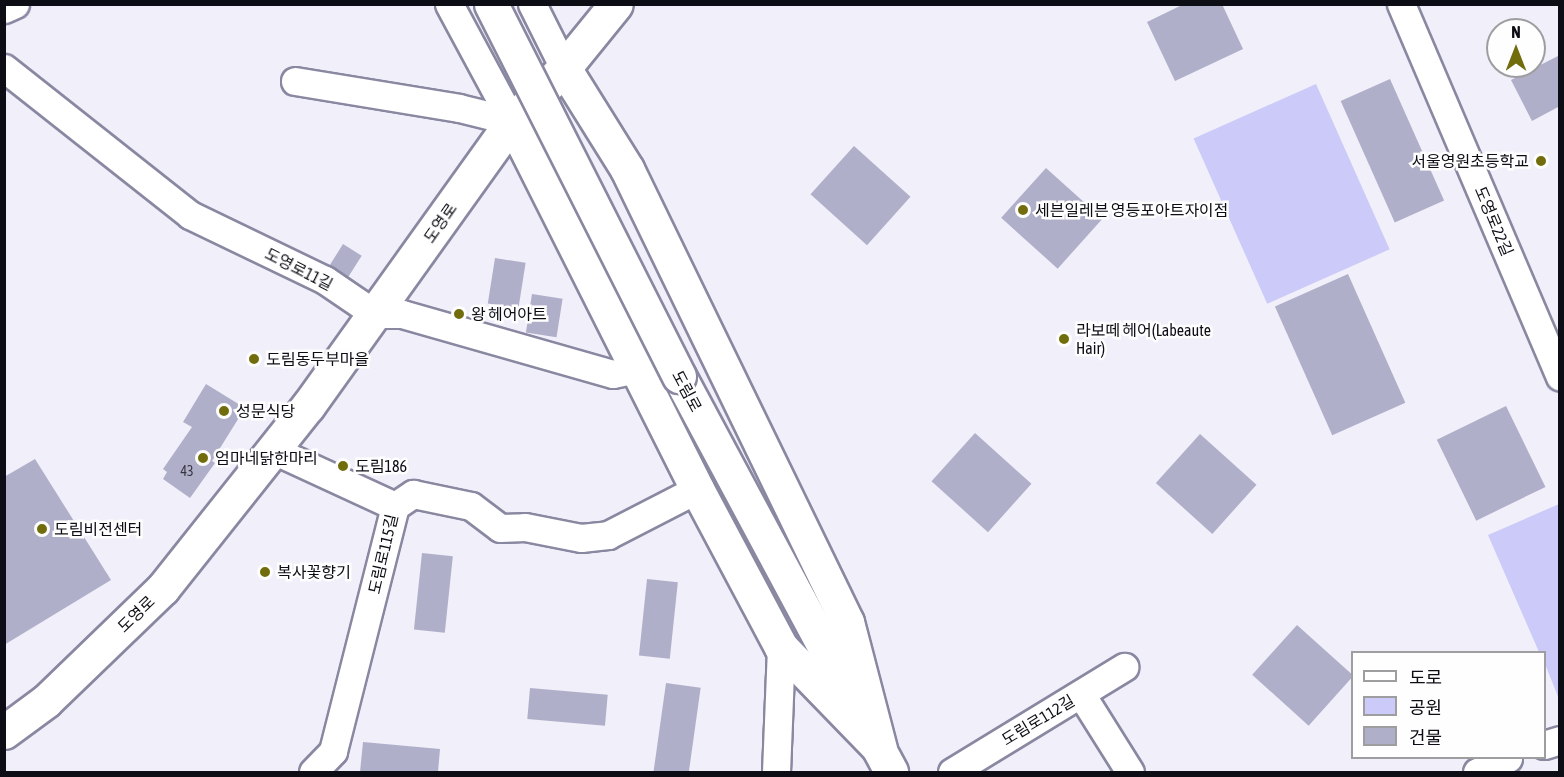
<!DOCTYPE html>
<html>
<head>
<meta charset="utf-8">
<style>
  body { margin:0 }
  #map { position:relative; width:1564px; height:777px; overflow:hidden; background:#f0effa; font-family:"Asap Condensed","Noto Sans KR",sans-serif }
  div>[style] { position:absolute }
  .green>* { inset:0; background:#cccaf8; transform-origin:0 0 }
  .building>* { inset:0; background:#b0afc9; transform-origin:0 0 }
  .roads { filter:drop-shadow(2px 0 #8988a1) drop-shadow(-2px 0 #8988a1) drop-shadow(0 2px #8988a1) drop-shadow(0 -2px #8988a1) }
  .street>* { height:27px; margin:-13.5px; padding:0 13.5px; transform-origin:13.5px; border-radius:13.5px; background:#fff }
  .secondary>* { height:33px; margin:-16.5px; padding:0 16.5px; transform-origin:16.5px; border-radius:16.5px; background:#fff }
  .bridges { filter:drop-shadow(2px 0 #8988a1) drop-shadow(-2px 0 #8988a1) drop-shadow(0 2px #8988a1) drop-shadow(0 -2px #8988a1) }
  .secondary-bridge>* { height:33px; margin:-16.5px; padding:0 16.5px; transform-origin:16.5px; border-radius:16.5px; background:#fff }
  .dots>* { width:16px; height:16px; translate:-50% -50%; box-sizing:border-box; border:3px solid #fefefe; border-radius:50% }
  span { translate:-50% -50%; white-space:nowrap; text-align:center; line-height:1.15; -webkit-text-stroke:5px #fefefe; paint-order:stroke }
  .number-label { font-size:14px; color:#363642 }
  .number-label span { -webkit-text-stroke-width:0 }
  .poi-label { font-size:16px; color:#0d0d15 }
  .right { translate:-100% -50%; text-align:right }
  .left { translate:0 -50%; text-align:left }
  .street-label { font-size:16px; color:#0d0d15 }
  .frame { position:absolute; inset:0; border:6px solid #0d0d15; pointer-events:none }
  .legend { position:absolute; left:1351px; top:651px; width:195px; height:108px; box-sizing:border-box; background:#fefefe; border:2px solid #9e9ea1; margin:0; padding:8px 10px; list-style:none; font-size:18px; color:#0d0d15 }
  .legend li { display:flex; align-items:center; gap:12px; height:30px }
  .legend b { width:30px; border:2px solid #9e9ea1 }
  .north { position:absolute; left:1486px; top:18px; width:60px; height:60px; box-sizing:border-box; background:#fefefe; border:2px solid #9e9ea1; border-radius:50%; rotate:0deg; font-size:16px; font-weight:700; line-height:24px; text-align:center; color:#0d0d15 }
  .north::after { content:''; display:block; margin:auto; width:21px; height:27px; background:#716d0c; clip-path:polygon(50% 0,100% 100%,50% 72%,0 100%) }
</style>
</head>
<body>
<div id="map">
  <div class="green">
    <i style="left:1316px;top:84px;width:181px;height:134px;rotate:66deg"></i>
    <i style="clip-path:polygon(1559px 504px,1559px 699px,1545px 664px,1544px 652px,1539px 652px,1488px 535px)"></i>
  </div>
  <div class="building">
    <i style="clip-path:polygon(1184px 4px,1222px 4px,1243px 49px,1175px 81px,1147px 22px)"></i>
    <i style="clip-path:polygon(1560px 55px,1560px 106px,1532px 121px,1511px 80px)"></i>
    <i style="left:1390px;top:79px;width:133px;height:54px;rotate:66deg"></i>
    <i style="left:854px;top:146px;width:76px;height:65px;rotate:42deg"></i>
    <i style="left:1046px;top:168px;width:76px;height:67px;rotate:42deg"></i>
    <i style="left:343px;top:244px;width:22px;height:25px;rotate:32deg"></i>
    <i style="left:495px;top:258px;width:31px;height:46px;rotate:9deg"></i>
    <i style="left:1348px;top:274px;width:141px;height:80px;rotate:66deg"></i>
    <i style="left:532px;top:294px;width:31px;height:39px;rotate:9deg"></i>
    <i style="clip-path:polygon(206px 384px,245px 408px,212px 461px,215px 463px,190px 498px,163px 479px,167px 472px,163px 469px,192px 427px,183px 422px)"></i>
    <i style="left:1506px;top:406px;width:90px;height:77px;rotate:64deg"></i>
    <i style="left:975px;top:433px;width:76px;height:65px;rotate:42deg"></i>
    <i style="left:1200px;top:434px;width:76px;height:66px;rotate:42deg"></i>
    <i style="clip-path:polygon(35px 459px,111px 580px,4px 645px,4px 477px)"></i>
    <i style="left:422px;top:553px;width:31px;height:77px;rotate:6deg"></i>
    <i style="left:647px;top:579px;width:31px;height:77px;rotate:6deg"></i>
    <i style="left:1297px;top:625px;width:76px;height:67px;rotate:42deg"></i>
    <i style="left:666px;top:683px;width:35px;height:90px;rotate:8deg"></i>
    <i style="left:530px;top:688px;width:78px;height:31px;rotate:5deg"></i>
    <i style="clip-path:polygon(363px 742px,440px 749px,438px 772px,360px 772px)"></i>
  </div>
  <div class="roads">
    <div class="street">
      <i style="left:449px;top:4px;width:133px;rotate:61.7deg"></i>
      <i style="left:532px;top:4px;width:72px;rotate:63.4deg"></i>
      <i style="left:1401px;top:4px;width:405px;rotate:66.9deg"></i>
      <i style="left:4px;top:9px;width:12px;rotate:-24deg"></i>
      <i style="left:4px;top:68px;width:237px;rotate:38.3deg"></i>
      <i style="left:190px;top:215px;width:150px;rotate:25.7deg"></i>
      <i style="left:325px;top:280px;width:60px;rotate:34.2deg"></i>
      <i style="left:375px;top:314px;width:27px"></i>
      <i style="left:402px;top:314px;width:219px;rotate:15.9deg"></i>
      <i style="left:613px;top:374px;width:25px;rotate:-12deg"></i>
      <i style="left:295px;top:81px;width:166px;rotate:9.3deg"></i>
      <i style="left:459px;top:108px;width:55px;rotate:13.8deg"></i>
      <i style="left:273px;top:450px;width:134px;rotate:24.7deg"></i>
      <i style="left:1081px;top:694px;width:92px;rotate:57.9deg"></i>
      <i style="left:1544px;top:745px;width:17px;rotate:-17deg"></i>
      <i style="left:313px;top:772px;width:29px;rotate:-46deg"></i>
      <i style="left:333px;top:751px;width:253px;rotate:-75.8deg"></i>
      <i style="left:395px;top:506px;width:22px;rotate:-34deg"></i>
      <i style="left:413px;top:494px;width:59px;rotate:11.7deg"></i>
      <i style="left:471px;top:506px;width:36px;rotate:37deg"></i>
      <i style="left:500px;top:528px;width:25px;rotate:-2deg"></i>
      <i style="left:525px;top:527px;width:57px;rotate:11.1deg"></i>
      <i style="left:581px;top:538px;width:27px;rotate:-6deg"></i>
      <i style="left:608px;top:535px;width:100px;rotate:-27.3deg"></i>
      <i style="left:776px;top:772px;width:125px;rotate:-87.7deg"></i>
      <i style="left:952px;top:772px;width:202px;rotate:-31.4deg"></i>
      <i style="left:1477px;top:772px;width:34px;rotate:-24deg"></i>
    </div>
    <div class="secondary">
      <i style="left:564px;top:68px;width:119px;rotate:58deg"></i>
      <i style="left:627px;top:169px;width:504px;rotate:64.1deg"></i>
      <i style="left:847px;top:622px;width:131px;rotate:75.4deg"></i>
      <i style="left:512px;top:121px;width:412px;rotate:63.3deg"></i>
      <i style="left:697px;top:489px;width:179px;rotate:62deg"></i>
      <i style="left:781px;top:647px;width:139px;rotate:45.9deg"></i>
      <i style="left:679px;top:376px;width:449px;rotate:61.8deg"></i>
      <i style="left:4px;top:732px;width:52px;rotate:-36.4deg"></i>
      <i style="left:46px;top:701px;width:163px;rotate:-44deg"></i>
      <i style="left:163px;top:588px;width:233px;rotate:-51.5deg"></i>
      <i style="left:308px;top:406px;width:350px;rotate:-54.4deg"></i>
      <i style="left:512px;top:121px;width:74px;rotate:-45.5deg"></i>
      <i style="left:564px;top:68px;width:82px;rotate:-50.9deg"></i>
    </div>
  </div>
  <div class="bridges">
    <div class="secondary-bridge">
      <i style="left:491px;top:4px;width:417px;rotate:63.2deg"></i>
    </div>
  </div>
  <div class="dots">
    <i style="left:1541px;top:161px;background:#716d0c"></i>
    <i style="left:1023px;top:210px;background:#716d0c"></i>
    <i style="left:459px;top:314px;background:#716d0c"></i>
    <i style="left:1064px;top:339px;background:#716d0c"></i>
    <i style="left:254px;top:359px;background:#716d0c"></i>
    <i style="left:224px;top:411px;background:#716d0c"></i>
    <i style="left:203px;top:458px;background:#716d0c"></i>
    <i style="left:343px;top:466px;background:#716d0c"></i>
    <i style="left:42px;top:529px;background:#716d0c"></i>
    <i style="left:265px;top:572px;background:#716d0c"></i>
  </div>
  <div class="number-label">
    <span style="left:187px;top:471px">43</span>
  </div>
  <div class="poi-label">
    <span class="right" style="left:1529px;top:161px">서울영원초등학교</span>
    <span class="left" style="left:1035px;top:210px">세븐일레븐 영등포아트자이점</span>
    <span class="left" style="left:471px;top:314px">왕 헤어아트</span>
    <span class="left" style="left:1076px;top:339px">라보떼 헤어(Labeaute<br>Hair)</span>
    <span class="left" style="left:266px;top:359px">도림동두부마을</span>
    <span class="left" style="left:236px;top:411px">성문식당</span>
    <span class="left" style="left:215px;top:458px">엄마네닭한마리</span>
    <span class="left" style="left:355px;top:466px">도림186</span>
    <span class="left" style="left:54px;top:529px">도림비전센터</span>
    <span class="left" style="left:277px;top:572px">복사꽃향기</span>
  </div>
  <div class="street-label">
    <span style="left:1494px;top:221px;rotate:67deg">도영로22길</span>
    <span style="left:440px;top:223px;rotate:-55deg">도영로</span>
    <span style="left:299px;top:269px;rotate:27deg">도영로11길</span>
    <span style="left:687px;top:391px;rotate:62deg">도림로</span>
    <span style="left:383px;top:554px;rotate:-77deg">도림로115길</span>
    <span style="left:136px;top:614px;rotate:-44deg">도영로</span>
    <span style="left:1038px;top:720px;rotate:-31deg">도림로112길</span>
  </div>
  <div class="frame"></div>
  <ul class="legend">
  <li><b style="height:8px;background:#fff"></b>도로</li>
  <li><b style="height:16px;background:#cccaf8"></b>공원</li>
  <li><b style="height:16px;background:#b0afc9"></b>건물</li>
  </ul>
  <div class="north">N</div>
</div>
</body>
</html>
